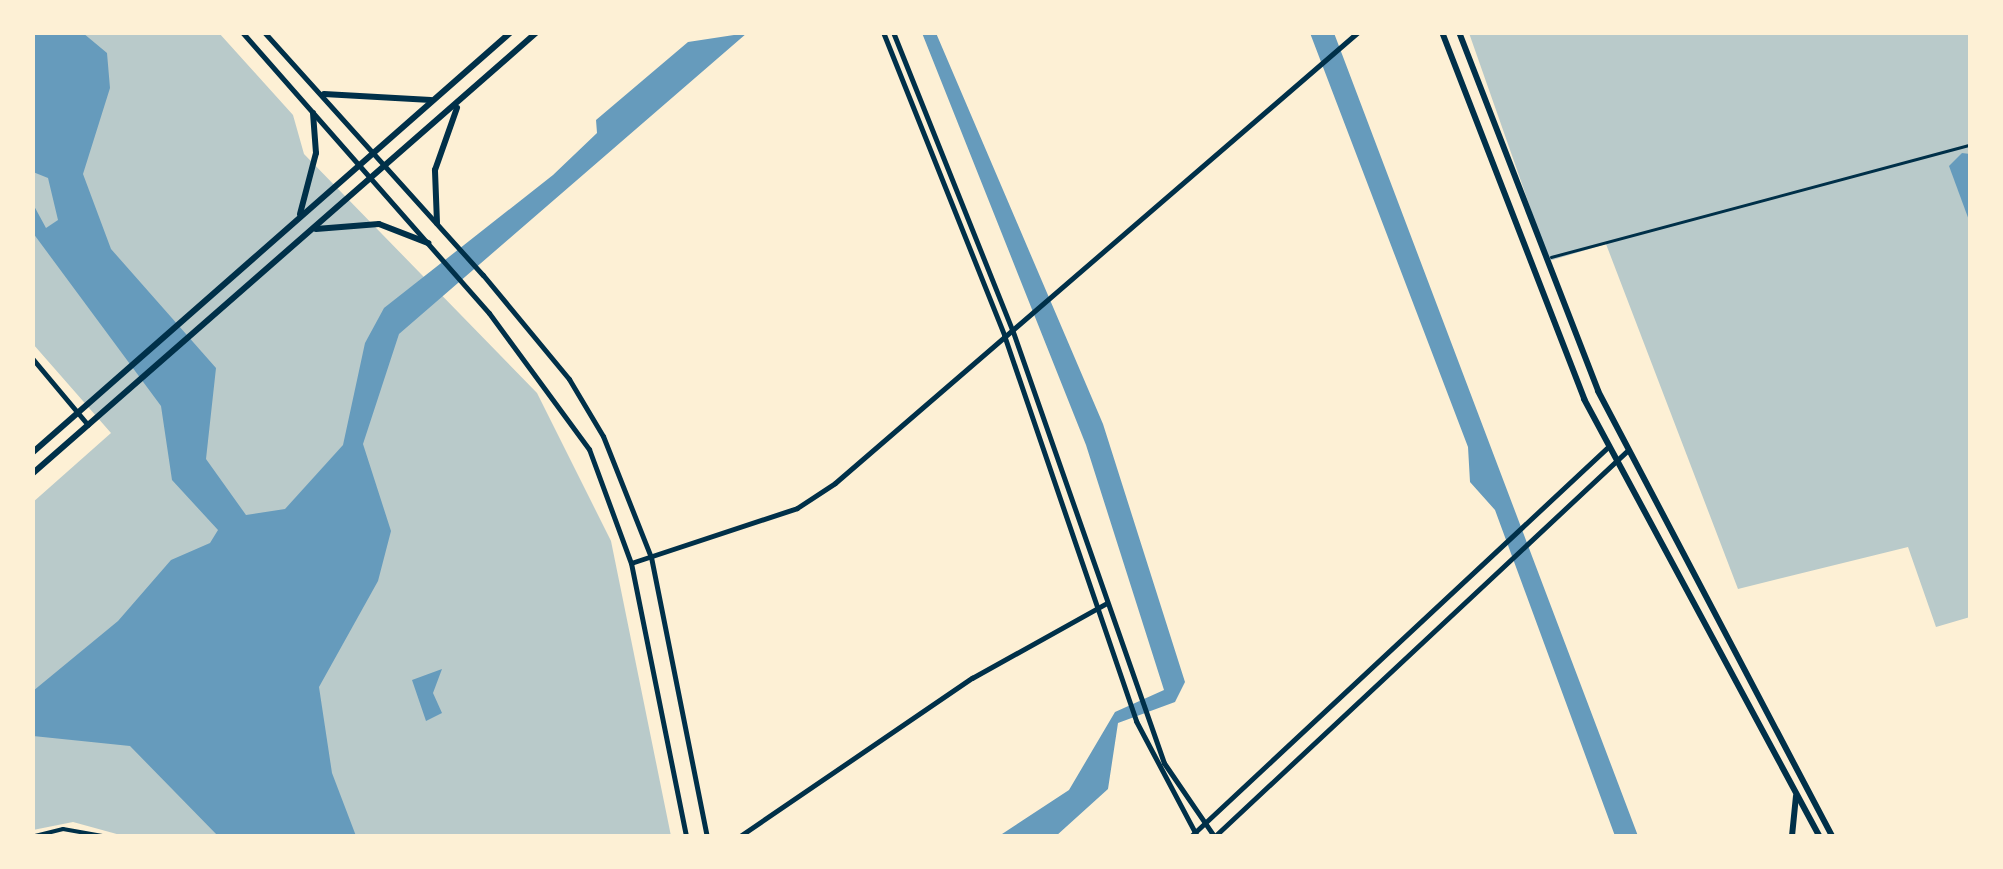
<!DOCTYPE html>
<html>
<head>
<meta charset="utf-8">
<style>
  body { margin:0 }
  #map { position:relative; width:2003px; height:869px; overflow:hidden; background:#fdf0d5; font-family:Ubuntu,sans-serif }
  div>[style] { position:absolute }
  .green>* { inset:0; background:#b9caca }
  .water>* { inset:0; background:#669bbc }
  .pedestrian>* { height:2.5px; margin:-1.25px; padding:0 1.25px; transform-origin:1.25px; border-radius:1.25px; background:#003049 }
  .minor>* { height:4px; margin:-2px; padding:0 2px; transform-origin:2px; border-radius:2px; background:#003049 }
  .tertiary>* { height:5px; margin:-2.5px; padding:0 2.5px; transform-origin:2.5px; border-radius:2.5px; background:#003049 }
  .secondary>* { height:5px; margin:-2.5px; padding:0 2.5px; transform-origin:2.5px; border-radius:2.5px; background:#003049 }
  .primary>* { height:6px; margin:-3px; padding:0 3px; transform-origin:3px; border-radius:3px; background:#003049 }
  .trunk>* { height:6px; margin:-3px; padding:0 3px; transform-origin:3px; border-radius:3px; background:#003049 }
  span { translate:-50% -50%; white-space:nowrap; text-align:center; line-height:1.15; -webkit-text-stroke:10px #fdf0d5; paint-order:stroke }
  .frame { position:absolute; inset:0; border:35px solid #fdf0d5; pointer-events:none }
</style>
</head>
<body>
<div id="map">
  <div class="green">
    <i style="clip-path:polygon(33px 33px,219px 33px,293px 115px,304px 154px,537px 393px,611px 541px,671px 836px,124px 836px,73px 822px,33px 830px,32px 503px,111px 433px,33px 344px)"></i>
    <i style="clip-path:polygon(1469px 33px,1970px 33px,1970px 617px,1936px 627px,1908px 547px,1738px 589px,1606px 244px,1549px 261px)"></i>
  </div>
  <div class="water">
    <i style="clip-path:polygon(33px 33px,83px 33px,107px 53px,110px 88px,83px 174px,111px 249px,216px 368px,206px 459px,246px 515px,285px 509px,343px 445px,365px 343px,384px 308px,553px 175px,597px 133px,596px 120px,688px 42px,747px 33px,399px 334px,363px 444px,391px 531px,378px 581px,319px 687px,332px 773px,356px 836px,218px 836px,130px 746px,33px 736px,33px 691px,118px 621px,171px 560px,210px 543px,218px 530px,172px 480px,161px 406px,33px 233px,33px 204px,46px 228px,58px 220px,48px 178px,33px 172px)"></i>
    <i style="clip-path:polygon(922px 33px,936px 33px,1103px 424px,1185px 682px,1175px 702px,1118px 723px,1108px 789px,1056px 836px,999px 836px,1069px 790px,1115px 712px,1164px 690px,1086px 445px)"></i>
    <i style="clip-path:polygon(1310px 33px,1334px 33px,1638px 836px,1615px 836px,1495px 510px,1470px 482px,1468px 447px)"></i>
    <i style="clip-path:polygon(1962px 153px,1970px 154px,1970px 223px,1949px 166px)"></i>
    <i style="clip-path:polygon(442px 669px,433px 693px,442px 713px,426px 721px,412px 680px)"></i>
  </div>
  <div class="pedestrian">
    <i style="left:1551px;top:257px;width:434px;rotate:-15deg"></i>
  </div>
  <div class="minor">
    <i style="left:35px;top:836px;width:29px;rotate:-14deg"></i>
    <i style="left:63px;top:829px;width:40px;rotate:10deg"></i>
  </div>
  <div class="tertiary">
    <i style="left:883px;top:32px;width:326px;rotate:68.2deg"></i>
    <i style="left:1004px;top:335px;width:408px;rotate:71.1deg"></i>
    <i style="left:1136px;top:721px;width:130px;rotate:62.1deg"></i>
    <i style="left:893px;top:32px;width:320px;rotate:68.2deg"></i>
    <i style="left:1012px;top:329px;width:460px;rotate:70.7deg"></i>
    <i style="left:1164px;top:763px;width:88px;rotate:55.6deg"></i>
    <i style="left:32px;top:358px;width:87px;rotate:50.1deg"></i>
    <i style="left:631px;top:563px;width:175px;rotate:-18.3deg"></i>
    <i style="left:797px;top:508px;width:45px;rotate:-33.3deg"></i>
    <i style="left:835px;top:483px;width:691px;rotate:-40.77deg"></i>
    <i style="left:740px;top:836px;width:281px;rotate:-34.3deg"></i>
    <i style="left:972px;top:678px;width:154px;rotate:-29.1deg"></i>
    <i style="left:1191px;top:836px;width:570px;rotate:-43.01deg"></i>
    <i style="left:1215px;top:836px;width:564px;rotate:-43.06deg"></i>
  </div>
  <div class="secondary">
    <i style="left:242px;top:32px;width:374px;rotate:48.7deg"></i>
    <i style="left:489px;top:313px;width:169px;rotate:53.7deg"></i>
    <i style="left:589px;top:449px;width:121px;rotate:69.8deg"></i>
    <i style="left:631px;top:563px;width:278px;rotate:78.6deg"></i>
    <i style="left:264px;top:32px;width:327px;rotate:48deg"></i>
    <i style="left:483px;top:275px;width:135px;rotate:50.4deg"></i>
    <i style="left:569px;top:379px;width:66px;rotate:59.2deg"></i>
    <i style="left:603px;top:436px;width:130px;rotate:68.4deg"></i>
    <i style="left:651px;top:557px;width:285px;rotate:78.7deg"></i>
  </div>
  <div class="primary">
    <i style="left:324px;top:94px;width:107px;rotate:3.2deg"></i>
    <i style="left:300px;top:214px;width:63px;rotate:-75.3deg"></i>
    <i style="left:316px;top:153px;width:40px;rotate:-94.3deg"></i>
    <i style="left:437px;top:223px;width:53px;rotate:-92.2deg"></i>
    <i style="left:435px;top:170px;width:66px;rotate:-70.5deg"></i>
    <i style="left:316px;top:229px;width:63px;rotate:-4.5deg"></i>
    <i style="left:379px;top:224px;width:53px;rotate:21.2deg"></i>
    <i style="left:32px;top:453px;width:638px;rotate:-41.31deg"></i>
    <i style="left:32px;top:474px;width:671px;rotate:-41.19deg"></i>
    <i style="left:1792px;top:836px;width:40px;rotate:-84.3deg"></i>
  </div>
  <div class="trunk">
    <i style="left:1442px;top:32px;width:394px;rotate:68.8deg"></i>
    <i style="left:1584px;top:399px;width:496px;rotate:61.7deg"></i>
    <i style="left:1459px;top:32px;width:385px;rotate:68.8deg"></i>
    <i style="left:1598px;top:391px;width:503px;rotate:62.26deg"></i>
  </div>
  <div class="frame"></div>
</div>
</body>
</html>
